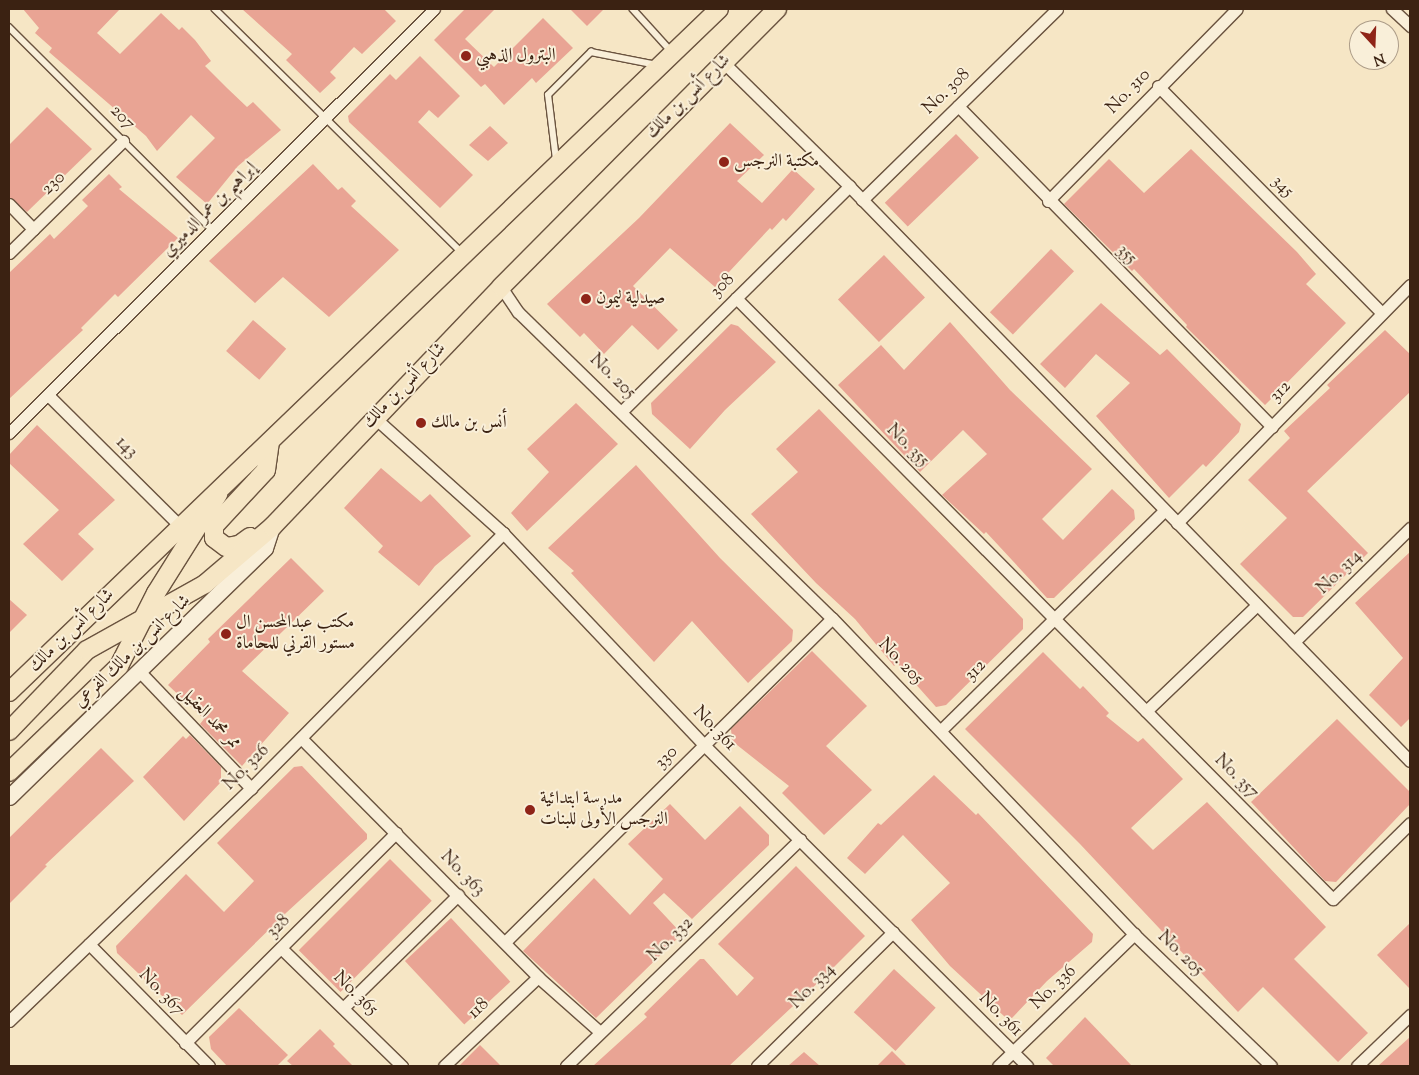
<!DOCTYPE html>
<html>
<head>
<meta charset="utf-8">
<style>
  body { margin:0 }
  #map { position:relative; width:1419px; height:1075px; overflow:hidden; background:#f6e6c5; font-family:"Sorts Mill Goudy",Amiri,serif }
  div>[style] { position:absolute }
  .building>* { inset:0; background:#e9a494; transform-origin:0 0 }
  .roads { filter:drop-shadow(1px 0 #6a533f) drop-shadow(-1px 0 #6a533f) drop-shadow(0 1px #6a533f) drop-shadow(0 -1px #6a533f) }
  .service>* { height:5.5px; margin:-2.75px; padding:0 2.75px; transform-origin:2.75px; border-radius:2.75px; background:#f9efd9 }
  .minor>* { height:11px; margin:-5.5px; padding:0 5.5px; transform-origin:5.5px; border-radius:5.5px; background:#f9efd9 }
  .secondary>* { height:15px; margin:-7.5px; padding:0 7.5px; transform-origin:7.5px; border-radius:7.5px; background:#f9efd9 }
  .primary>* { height:18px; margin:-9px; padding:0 9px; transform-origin:9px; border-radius:9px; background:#f6e6c5 }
  .dots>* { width:14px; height:14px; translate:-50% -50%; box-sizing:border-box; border:2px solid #f9efd9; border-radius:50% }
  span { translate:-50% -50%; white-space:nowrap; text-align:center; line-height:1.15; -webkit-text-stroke:4px #f9efd9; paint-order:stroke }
  .poi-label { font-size:18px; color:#3b2212 }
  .left { translate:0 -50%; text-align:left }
  .street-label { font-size:18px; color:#3b2212 }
  .frame { position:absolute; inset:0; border:10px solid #3b2212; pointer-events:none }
  .north { position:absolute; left:1349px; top:20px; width:50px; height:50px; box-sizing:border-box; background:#f9efd9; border:1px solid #ad9d89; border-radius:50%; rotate:160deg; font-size:14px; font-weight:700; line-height:20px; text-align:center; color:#3b2212 }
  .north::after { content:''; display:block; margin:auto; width:18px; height:22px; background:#8f2418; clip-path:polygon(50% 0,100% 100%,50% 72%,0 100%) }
</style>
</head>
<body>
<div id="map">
  <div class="building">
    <i style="clip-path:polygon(23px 9px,120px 9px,97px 33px,120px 54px,161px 13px,179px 30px,182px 27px,195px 40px,211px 61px,205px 66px,227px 88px,247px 107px,253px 102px,281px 130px,238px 166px,207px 204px,176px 177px,215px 138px,191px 115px,157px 151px,146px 136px,49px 52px,52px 48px,35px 33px,39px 28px)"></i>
    <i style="clip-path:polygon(242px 9px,384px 9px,396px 21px,362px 54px,354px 47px,330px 72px,336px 78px,320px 93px,286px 60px,292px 54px)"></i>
    <i style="clip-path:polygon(465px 9px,495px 9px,465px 39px,494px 67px,543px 18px,573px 48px,536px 83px,532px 78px,504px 105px,485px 84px,481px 87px,434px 40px)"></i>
    <i style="clip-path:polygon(570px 9px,604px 9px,587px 26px)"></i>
    <i style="clip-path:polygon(420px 56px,460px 96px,438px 118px,429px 110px,418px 122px,473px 175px,440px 208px,349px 122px,348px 116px,390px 74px,396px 80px)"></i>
    <i style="clip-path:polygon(47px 107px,92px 149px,27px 212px,9px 197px,9px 145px)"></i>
    <i style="clip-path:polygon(730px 123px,764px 155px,737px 181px,762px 203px,793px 169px,815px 189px,786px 221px,783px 218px,772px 230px,770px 228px,715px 287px,670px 248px,633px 286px,678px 330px,658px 350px,632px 325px,604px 354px,584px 333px,580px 337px,547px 304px,639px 218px)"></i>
    <i style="clip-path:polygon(490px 126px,508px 143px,488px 161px,469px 145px)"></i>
    <i style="left:956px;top:134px;width:33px;height:99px;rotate:46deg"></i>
    <i style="clip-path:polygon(1191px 149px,1297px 252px,1316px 274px,1306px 284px,1346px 323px,1265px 405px,1186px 327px,1187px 325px,1134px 269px,1132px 271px,1064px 204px,1109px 159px,1144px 193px)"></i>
    <i style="clip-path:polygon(313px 164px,338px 190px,342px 187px,356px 201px,351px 206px,399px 250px,329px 317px,283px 277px,255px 303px,209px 261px)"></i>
    <i style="clip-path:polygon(109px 174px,122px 187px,119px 189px,178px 238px,118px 297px,115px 294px,81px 328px,83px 330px,9px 399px,9px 273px,50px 234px,54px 239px,88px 206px,82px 200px)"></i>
    <i style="left:1051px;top:249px;width:32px;height:88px;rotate:44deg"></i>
    <i style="left:884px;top:255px;width:59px;height:64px;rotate:46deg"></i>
    <i style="clip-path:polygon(1101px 303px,1160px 355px,1167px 349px,1241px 424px,1239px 432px,1206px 467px,1203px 464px,1169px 498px,1096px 416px,1130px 383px,1096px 354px,1065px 388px,1040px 364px)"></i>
    <i style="left:253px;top:320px;width:44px;height:41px;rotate:41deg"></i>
    <i style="clip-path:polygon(950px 322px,1010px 390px,1092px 469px,1042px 519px,1063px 540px,1112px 489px,1134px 510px,1135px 519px,1054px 598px,1047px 598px,986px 532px,984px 534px,942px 495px,987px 454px,963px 430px,920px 472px,838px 385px,881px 345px,904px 370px)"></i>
    <i style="clip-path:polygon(731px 324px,738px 326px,776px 362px,725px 410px,690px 449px,652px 414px,651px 403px)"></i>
    <i style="clip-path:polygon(1385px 330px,1410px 354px,1410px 392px,1307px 491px,1368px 553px,1303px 617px,1293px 617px,1240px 564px,1287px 518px,1248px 480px,1290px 438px,1284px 431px,1330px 388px,1327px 385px)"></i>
    <i style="clip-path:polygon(576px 403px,618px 444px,527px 531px,511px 513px,549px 472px,527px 449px)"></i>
    <i style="clip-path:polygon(819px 409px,1023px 619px,1023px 629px,946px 705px,936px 707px,897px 663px,894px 666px,855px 619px,816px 583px,751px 514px,798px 472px,776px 449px)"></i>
    <i style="clip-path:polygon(37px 425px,115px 500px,78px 534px,94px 549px,62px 581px,23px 544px,59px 510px,9px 463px,9px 455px)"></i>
    <i style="clip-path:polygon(636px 465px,720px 558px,793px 630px,792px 641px,748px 683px,692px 621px,654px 662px,571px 573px,574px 571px,548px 548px)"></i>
    <i style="clip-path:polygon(381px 468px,421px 502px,430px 494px,471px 536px,435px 566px,419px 586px,378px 552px,383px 546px,344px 508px)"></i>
    <i style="clip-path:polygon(1410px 552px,1410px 718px,1401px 727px,1369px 695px,1403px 658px,1355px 603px)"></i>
    <i style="clip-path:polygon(291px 558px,324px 591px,242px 671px,289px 713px,242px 766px,200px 724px,204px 719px,168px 685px,210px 642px,208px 639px)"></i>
    <i style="clip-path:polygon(9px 599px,27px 615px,9px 633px)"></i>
    <i style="clip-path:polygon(812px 651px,867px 706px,826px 746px,872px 790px,824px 835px,782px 793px,789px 786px,732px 741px,731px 729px)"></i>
    <i style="clip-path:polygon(1043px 652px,1080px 689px,1083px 686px,1109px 713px,1106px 716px,1138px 742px,1143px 738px,1183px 779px,1131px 828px,1153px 850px,1207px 802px,1326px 927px,1294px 959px,1368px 1033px,1338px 1062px,1263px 987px,1238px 1012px,1080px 844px,965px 729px)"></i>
    <i style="clip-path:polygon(1337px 719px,1410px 792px,1410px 804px,1336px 882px,1325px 881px,1251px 802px)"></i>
    <i style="clip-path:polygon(190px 735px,221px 767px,221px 782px,184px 821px,143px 777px,183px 736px,186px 739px)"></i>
    <i style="clip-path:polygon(101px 748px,134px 781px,45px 865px,47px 866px,9px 904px,9px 838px)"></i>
    <i style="clip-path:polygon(302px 766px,367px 834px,367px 839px,287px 912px,182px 1015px,117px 953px,116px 946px,186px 874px,224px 912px,254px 881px,217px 843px,294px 767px)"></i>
    <i style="clip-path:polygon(934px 775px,976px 815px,978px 813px,1093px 934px,1092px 942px,1047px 981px,1012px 1018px,1005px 1017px,950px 966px,911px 920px,950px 883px,903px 835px,865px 874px,847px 858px,878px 823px,881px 825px)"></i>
    <i style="clip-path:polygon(670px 804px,705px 840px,740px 806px,769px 835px,769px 845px,692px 919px,664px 893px,653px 903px,682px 934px,596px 1018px,523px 951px,594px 878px,630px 915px,663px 879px,628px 844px)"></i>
    <i style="left:390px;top:859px;width:59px;height:129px;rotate:45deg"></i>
    <i style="clip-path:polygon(796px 866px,865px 936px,824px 977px,729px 1066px,593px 1066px,647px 1017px,644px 1014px,700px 959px,704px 959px,737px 996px,754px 978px,718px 944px)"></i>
    <i style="left:451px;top:918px;width:87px;height:63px;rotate:47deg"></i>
    <i style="clip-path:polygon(1410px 923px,1410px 989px,1377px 955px)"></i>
    <i style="left:894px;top:969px;width:57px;height:59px;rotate:43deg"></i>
    <i style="clip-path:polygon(239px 1008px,288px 1055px,277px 1066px,227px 1066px,211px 1049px,209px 1037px)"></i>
    <i style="clip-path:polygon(1085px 1017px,1132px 1066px,1054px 1066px,1046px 1058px)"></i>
    <i style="clip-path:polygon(320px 1029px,335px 1044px,333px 1046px,353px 1066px,293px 1066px,287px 1061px)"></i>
    <i style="clip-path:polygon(1410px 1037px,1410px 1066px,1378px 1066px)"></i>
    <i style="clip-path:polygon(480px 1045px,501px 1066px,459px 1066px)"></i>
    <i style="clip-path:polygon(892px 1051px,907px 1066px,877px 1066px)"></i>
    <i style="clip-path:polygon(804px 1052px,820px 1066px,788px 1066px)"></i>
  </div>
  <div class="roads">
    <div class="service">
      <i style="left:215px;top:9px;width:347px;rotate:44.6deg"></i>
      <i style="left:633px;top:9px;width:58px;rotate:47.8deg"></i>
      <i style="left:9px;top:27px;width:288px;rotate:44.9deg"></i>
      <i style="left:556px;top:160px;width:65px;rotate:-97deg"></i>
      <i style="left:548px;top:95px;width:61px;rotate:-45deg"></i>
      <i style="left:591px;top:52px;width:67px;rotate:11.1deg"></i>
    </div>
    <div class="minor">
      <i style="left:1392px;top:9px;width:25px;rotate:43deg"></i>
      <i style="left:723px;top:62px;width:177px;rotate:44.5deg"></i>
      <i style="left:849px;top:186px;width:803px;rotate:45.71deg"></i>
      <i style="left:1158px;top:86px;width:319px;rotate:45.4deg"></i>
      <i style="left:958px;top:106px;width:449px;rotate:45.6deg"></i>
      <i style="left:862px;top:200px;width:273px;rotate:-44.4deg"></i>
      <i style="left:1048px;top:201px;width:269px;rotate:-45.5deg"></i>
      <i style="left:9px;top:204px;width:35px;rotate:46deg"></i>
      <i style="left:9px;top:253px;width:160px;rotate:-44.5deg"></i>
      <i style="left:501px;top:287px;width:30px;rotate:56deg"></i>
      <i style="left:518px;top:312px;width:438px;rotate:44.3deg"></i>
      <i style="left:832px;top:618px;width:437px;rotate:46.3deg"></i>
      <i style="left:1134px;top:934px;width:190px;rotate:43.9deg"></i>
      <i style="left:736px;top:298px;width:582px;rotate:45.21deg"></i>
      <i style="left:48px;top:395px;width:186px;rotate:44.8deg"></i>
      <i style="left:622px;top:411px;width:320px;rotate:-44.7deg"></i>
      <i style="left:375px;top:418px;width:172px;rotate:41.9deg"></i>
      <i style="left:503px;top:533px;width:294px;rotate:46.5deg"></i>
      <i style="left:705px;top:746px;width:454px;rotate:44.8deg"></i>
      <i style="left:9px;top:433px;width:600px;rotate:-44.93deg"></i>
      <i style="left:1177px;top:523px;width:333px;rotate:-45.6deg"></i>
      <i style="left:1257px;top:605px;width:153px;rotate:136.3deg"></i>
      <i style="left:1146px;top:711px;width:265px;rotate:45.2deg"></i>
      <i style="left:1333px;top:899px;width:108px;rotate:-44.6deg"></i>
      <i style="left:1294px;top:642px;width:163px;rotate:-44.5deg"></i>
      <i style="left:140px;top:672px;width:161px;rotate:46.3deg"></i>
      <i style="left:941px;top:730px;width:313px;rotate:-44.5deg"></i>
      <i style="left:301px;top:738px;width:337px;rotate:45.2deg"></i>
      <i style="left:538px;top:977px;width:83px;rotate:41.6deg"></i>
      <i style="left:505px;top:942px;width:460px;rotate:-44.7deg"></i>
      <i style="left:89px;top:944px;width:171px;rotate:45.5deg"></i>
      <i style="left:282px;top:949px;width:168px;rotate:44.3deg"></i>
      <i style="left:344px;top:1007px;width:160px;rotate:-44.5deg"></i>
      <i style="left:9px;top:1021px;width:336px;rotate:-43.9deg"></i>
      <i style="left:251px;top:788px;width:359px;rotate:-45.3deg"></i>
      <i style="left:185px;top:1043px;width:298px;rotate:-44.9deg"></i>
      <i style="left:444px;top:1066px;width:129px;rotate:-43.4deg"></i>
      <i style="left:566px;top:1066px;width:326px;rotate:-44.1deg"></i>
      <i style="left:757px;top:1066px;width:191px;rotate:-44.6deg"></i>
      <i style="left:998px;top:1066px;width:190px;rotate:-44.1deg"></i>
      <i style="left:1357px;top:1066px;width:74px;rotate:-43.9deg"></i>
    </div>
    <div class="secondary">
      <i style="left:9px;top:797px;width:357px;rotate:-44.2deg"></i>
      <i style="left:265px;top:548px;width:22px;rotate:-72deg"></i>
    </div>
    <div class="primary">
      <i style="left:250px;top:537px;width:14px;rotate:144deg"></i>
      <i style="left:239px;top:545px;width:13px;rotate:171deg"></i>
      <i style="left:226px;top:547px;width:15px;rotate:-143deg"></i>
      <i style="left:214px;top:538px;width:12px;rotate:-90deg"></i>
      <i style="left:214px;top:526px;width:76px;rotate:-47.1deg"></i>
      <i style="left:266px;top:470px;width:28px;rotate:-82deg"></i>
      <i style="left:9px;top:692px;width:985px;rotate:-43.89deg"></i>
      <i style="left:9px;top:731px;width:112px;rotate:-46.1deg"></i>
      <i style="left:87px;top:650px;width:135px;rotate:-29.2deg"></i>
      <i style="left:205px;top:584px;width:88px;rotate:-40.4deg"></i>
      <i style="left:272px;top:527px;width:332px;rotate:-46.3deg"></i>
      <i style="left:501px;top:287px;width:392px;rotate:-45.2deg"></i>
      <i style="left:9px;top:772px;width:153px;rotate:-43.9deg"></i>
      <i style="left:119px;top:666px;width:82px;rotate:-63.1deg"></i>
      <i style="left:156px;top:593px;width:117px;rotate:-57.9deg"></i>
    </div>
  </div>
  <div class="dots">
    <i style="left:466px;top:56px;background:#8f2418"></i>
    <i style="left:724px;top:162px;background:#8f2418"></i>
    <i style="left:586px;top:299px;background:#8f2418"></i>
    <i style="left:421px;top:423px;background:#8f2418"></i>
    <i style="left:226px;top:634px;background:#8f2418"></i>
    <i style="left:530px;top:810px;background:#8f2418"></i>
  </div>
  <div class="poi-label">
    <span class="left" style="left:476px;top:56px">البترول الذهبي</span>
    <span class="left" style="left:734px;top:162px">مكتبة النرجس</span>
    <span class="left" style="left:596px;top:299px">صيدلية ليمون</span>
    <span class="left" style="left:431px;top:423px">أنس بن مالك</span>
    <span class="left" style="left:236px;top:634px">مكتب عبدالمحسن ال<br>مستور القرني للمحاماة</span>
    <span class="left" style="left:540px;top:810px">مدرسة ابتدائية<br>النرجس الأولى للبنات</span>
  </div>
  <div class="street-label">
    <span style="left:947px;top:92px;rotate:-44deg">No. 308</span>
    <span style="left:1129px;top:92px;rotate:-46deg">No. 310</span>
    <span style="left:689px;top:97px;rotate:-45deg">شارع أنس بن مالك</span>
    <span style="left:122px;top:118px;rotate:45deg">207</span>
    <span style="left:54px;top:184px;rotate:-44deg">230</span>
    <span style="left:1282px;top:187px;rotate:45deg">345</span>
    <span style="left:210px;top:210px;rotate:-45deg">إبراهيم بن عمر الدميري</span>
    <span style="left:1126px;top:255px;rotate:45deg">355</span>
    <span style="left:723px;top:286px;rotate:-45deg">308</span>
    <span style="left:612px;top:377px;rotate:44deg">No. 205</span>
    <span style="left:405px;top:386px;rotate:-46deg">شارع أنس بن مالك</span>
    <span style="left:1281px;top:392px;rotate:-46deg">312</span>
    <span style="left:907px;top:446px;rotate:45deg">No. 355</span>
    <span style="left:126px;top:448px;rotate:45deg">143</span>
    <span style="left:1340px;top:573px;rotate:-44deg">No. 314</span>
    <span style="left:72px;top:631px;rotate:-44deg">شارع أنس بن مالك</span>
    <span style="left:133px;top:652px;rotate:-44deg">شارع انس بن مالك الفرعي</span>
    <span style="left:900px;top:662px;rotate:46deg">No. 205</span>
    <span style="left:976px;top:671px;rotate:-45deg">312</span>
    <span style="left:209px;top:718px;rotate:46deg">ممر محمد العقيل</span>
    <span style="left:714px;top:729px;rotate:46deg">No. 361</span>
    <span style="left:667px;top:758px;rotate:-45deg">330</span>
    <span style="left:247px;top:768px;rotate:-45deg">No. 326</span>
    <span style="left:1236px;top:777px;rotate:45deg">No. 357</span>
    <span style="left:462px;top:874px;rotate:46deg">No. 363</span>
    <span style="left:279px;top:927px;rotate:-45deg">328</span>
    <span style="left:671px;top:940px;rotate:-44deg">No. 332</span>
    <span style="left:1180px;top:954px;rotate:44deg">No. 205</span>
    <span style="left:813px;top:987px;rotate:-45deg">No. 334</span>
    <span style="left:1054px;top:988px;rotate:-44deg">No. 336</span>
    <span style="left:161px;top:993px;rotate:46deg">No. 367</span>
    <span style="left:355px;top:994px;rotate:44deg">No. 365</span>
    <span style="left:479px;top:1009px;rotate:-44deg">118</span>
    <span style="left:1000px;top:1015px;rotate:45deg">No. 361</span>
  </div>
  <div class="frame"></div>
  <div class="north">N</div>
</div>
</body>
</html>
